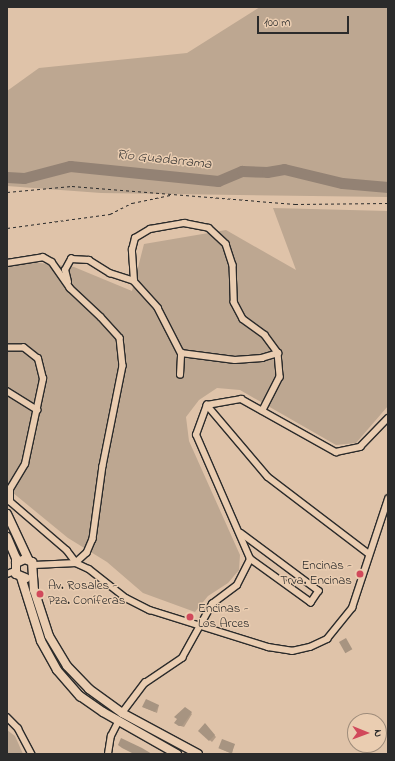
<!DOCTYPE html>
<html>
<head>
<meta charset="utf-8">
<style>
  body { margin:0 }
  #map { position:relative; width:395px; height:761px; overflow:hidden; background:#dfc3a9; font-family:"Indie Flower",sans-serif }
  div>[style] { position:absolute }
  .green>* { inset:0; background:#bda791 }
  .shadow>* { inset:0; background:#0003 }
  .river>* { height:11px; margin:-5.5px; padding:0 5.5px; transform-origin:5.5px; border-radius:5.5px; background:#938274 }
  .building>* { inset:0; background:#a79481; transform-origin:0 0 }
  .path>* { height:1px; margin-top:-0.5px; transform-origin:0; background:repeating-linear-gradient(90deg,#2b2b2b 0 3px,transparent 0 6px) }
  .roads { filter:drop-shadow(1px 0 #2b2b2b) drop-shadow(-1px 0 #2b2b2b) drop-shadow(0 1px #2b2b2b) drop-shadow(0 -1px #2b2b2b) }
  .street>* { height:5.5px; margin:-2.75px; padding:0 2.75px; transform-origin:2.75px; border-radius:2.75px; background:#eacdb1 }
  .secondary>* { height:8px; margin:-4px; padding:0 4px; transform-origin:4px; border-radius:4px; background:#eacdb1 }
  .dots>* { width:11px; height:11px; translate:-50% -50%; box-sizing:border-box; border:2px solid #eacdb1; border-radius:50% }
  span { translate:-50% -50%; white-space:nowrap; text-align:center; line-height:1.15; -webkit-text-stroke:3px #eacdb1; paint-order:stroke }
  .poi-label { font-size:13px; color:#2b2b2b }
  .right { translate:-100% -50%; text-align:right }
  .left { translate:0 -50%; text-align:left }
  .water-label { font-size:14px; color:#45413d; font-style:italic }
  .frame { position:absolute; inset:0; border:8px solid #2b2b2b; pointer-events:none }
  .north { position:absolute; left:347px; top:713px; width:40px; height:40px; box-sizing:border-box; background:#eacdb1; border:1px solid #9e8c7b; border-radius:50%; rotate:91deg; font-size:11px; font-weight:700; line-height:16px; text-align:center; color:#2b2b2b }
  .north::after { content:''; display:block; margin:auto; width:14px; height:18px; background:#d1495b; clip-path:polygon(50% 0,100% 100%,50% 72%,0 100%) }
  .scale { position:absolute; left:257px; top:16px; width:92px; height:18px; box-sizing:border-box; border:2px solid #2b2b2b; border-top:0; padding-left:5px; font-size:12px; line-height:14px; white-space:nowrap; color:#2b2b2b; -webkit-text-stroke:3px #eacdb1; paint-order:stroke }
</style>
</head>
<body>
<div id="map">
  <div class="green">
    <i style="clip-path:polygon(260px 7px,388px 8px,388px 197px,101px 193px,7px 186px,7px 91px,39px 68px,187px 53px)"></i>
    <i style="clip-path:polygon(273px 208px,388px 211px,388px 406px,356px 443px,336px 445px,240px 390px,217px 388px,199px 400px,186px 417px,189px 441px,240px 555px,239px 570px,228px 583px,208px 596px,195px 612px,143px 593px,107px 562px,68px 538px,7px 488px,7px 259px,74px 267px,132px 291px,144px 244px,226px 230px,296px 270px)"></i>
    <i style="clip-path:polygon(7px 730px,15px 736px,23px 754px,7px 754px)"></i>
  </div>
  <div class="shadow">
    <i style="clip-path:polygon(159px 705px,157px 713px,143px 707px)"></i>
    <i style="clip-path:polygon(191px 713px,192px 714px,184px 727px,177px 725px)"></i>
    <i style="clip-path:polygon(205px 724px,216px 737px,212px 742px,199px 731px)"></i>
    <i style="clip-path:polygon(234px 745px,232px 754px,221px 749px)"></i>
  </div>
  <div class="river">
    <i style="left:7px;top:177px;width:17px;rotate:3deg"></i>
    <i style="left:24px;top:178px;width:48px;rotate:-14.6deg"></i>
    <i style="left:70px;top:166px;width:149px;rotate:5.8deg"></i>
    <i style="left:218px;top:181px;width:26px;rotate:-23deg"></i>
    <i style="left:242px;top:171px;width:25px;rotate:2deg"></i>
    <i style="left:267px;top:172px;width:17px;rotate:-10deg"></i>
    <i style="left:284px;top:169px;width:60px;rotate:13.6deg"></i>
    <i style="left:342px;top:183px;width:46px;rotate:5deg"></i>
  </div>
  <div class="building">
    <i style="left:346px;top:638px;width:13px;height:8px;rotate:61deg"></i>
    <i style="clip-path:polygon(146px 699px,159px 705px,155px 712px,142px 707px)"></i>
    <i style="clip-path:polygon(185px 707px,192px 712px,182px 726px,179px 726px,174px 723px,177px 719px,174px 717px)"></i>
    <i style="clip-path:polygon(205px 723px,215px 735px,209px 741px,198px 731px)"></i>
    <i style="clip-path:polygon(121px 738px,142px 748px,152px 754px,134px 754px,122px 748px,118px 745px)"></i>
    <i style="left:222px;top:739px;width:14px;height:10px;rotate:21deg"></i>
  </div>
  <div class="path">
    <i style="left:7px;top:192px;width:65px;rotate:-5.3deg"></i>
    <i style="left:72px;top:186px;width:224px;rotate:4.6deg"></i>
    <i style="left:295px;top:204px;width:93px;rotate:-0.6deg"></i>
    <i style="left:7px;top:228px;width:104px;rotate:-7.7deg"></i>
    <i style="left:110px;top:214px;width:25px;rotate:-27deg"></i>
    <i style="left:132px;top:203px;width:39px;rotate:-12deg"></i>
  </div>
  <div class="roads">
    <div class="street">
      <i style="left:7px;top:263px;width:36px;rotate:-9deg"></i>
      <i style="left:43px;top:257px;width:10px;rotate:29deg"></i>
      <i style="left:52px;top:262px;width:32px;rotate:55deg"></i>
      <i style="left:70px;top:288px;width:42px;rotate:43.1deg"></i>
      <i style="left:101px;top:317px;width:28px;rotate:48deg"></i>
      <i style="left:120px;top:338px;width:28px;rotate:84deg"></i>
      <i style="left:123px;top:366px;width:102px;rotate:101.3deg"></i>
      <i style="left:103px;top:466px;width:74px;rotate:97.8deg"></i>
      <i style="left:93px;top:539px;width:15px;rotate:113deg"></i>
      <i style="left:87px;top:553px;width:15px;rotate:138deg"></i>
      <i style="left:76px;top:563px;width:15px;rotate:-127deg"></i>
      <i style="left:67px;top:551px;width:75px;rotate:-139.3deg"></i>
      <i style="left:10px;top:502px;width:13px;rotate:-90deg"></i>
      <i style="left:10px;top:489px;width:29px;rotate:-59deg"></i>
      <i style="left:25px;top:464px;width:87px;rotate:-78deg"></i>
      <i style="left:43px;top:379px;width:21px;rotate:-104deg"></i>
      <i style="left:38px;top:359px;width:18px;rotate:-142deg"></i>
      <i style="left:24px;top:348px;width:17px;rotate:180deg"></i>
      <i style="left:134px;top:281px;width:36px;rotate:48deg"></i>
      <i style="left:158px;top:308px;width:51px;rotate:62.9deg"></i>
      <i style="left:181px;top:353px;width:54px;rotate:7.4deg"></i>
      <i style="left:235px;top:360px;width:27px;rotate:-4deg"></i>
      <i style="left:262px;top:358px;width:17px;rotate:-17deg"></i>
      <i style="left:68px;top:282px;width:12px;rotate:-104deg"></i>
      <i style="left:65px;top:270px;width:13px;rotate:-61deg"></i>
      <i style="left:71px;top:259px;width:18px;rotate:3deg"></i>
      <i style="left:89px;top:260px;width:25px;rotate:32deg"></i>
      <i style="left:110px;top:273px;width:25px;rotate:18deg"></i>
      <i style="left:134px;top:281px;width:31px;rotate:-94deg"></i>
      <i style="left:132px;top:250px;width:12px;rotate:-76deg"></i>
      <i style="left:135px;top:238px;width:17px;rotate:-31deg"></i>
      <i style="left:150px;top:229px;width:35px;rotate:-10deg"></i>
      <i style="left:184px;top:223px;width:25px;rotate:11deg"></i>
      <i style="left:209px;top:228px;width:23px;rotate:43deg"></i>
      <i style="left:226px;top:244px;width:22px;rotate:72deg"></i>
      <i style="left:233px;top:265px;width:37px;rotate:88deg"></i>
      <i style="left:234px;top:302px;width:19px;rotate:62deg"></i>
      <i style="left:243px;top:319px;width:27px;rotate:36deg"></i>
      <i style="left:265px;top:335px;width:22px;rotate:54deg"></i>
      <i style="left:278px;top:353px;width:24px;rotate:85deg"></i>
      <i style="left:280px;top:377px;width:38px;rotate:117deg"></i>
      <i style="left:180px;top:375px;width:22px;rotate:-87deg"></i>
      <i style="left:7px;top:391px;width:36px;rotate:32deg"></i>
      <i style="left:207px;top:405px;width:94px;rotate:49.7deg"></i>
      <i style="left:268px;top:477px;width:127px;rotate:37.3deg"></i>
      <i style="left:241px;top:533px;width:97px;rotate:36.6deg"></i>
      <i style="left:319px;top:591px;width:14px;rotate:124deg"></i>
      <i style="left:311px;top:603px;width:75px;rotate:-144.2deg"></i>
      <i style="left:34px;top:565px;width:42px;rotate:-2.7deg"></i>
      <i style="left:76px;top:563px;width:14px;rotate:25deg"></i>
      <i style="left:89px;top:569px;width:47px;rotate:38.1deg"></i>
      <i style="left:126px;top:598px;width:27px;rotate:27deg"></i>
      <i style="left:150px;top:610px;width:124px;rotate:17.4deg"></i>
      <i style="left:268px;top:647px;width:24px;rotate:9deg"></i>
      <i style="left:292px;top:651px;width:18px;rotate:-13deg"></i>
      <i style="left:310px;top:647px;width:19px;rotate:-25deg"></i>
      <i style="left:327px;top:639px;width:40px;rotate:-51deg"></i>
      <i style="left:352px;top:608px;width:115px;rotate:-71.7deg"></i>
      <i style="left:7px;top:574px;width:9px;rotate:-21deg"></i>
      <i style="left:122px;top:713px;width:38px;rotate:-53deg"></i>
      <i style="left:145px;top:683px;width:45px;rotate:-34deg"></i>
      <i style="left:182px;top:658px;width:62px;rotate:-60.9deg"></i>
      <i style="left:212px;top:604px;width:31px;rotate:-37deg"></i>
      <i style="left:237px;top:585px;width:29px;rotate:-63deg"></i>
      <i style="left:250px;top:559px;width:135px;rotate:-113.5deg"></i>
      <i style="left:196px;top:435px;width:32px;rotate:-70deg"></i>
      <i style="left:207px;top:405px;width:35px;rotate:-10deg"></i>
      <i style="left:241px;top:399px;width:109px;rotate:29.2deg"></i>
      <i style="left:336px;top:452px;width:25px;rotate:-12deg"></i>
      <i style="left:360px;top:447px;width:40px;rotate:-46deg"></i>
      <i style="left:7px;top:717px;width:16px;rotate:45deg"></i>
      <i style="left:18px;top:728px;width:30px;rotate:62deg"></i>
      <i style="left:108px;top:754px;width:18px;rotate:-81deg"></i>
      <i style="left:111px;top:736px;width:16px;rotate:-63deg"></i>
    </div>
    <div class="secondary">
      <i style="left:7px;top:514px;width:50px;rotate:65deg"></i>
      <i style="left:7px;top:537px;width:23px;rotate:67deg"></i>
      <i style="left:16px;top:558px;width:16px;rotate:90deg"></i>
      <i style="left:16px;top:574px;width:11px;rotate:22deg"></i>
      <i style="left:16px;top:563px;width:10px;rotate:-24deg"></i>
      <i style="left:25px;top:559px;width:8px;rotate:23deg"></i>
      <i style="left:32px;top:562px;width:28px;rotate:86deg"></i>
      <i style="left:34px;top:590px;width:48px;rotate:71.9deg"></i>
      <i style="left:49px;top:636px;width:35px;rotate:59deg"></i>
      <i style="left:67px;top:666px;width:32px;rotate:46deg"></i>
      <i style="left:89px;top:689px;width:41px;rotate:36deg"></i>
      <i style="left:122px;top:713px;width:86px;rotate:28.3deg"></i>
      <i style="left:21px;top:577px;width:67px;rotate:72.6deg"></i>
      <i style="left:41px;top:641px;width:33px;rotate:61deg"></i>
      <i style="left:57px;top:670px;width:35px;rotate:49deg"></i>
      <i style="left:80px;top:696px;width:28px;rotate:35deg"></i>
      <i style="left:103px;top:712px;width:85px;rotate:29.6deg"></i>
    </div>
  </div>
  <div class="dots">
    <i style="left:360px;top:574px;background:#d1495b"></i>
    <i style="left:40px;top:594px;background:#d1495b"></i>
    <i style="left:190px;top:617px;background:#d1495b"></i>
  </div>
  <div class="poi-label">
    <span class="right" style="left:352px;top:574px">Encinas -<br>Trva. Encinas</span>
    <span class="left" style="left:48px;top:594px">Av. Rosales -<br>Pza. Coníferas</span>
    <span class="left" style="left:198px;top:617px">Encinas -<br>Los Arces</span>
  </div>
  <div class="water-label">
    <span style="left:164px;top:160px;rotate:6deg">Río Guadarrama</span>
  </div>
  <div class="frame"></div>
  <div class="north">N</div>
  <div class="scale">100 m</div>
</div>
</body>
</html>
